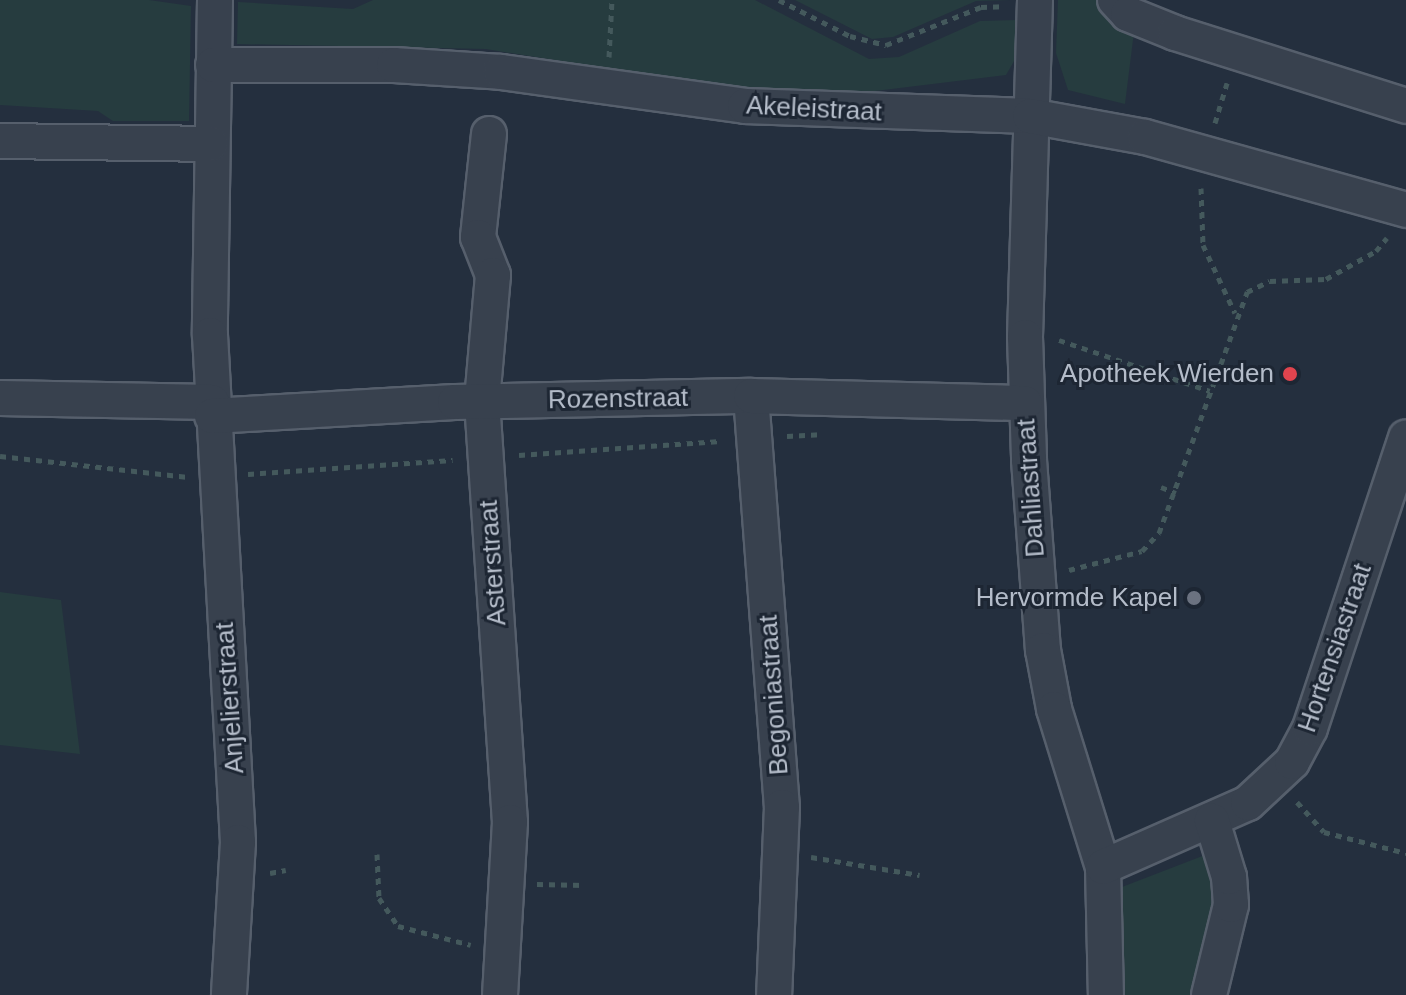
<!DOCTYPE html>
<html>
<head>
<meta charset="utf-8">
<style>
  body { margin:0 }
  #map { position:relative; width:1406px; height:995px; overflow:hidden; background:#242f3e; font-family:Arial,sans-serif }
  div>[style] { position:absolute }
  .green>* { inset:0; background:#263c3f }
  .path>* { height:5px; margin-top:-2.5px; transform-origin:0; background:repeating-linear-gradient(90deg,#44595c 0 6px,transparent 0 12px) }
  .roads { filter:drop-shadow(2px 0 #565f6c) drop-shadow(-2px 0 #565f6c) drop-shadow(0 2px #565f6c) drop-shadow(0 -2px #565f6c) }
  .minor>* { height:34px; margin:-17px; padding:0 17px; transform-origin:17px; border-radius:17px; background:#38414e }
  .dots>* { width:22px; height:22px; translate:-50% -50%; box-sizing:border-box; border:4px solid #1d2633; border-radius:50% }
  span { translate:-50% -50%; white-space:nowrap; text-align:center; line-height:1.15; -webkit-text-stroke:6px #1d2633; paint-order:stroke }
  .street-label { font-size:26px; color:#b4bcc9 }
  .poi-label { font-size:26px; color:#b4bcc9 }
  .right { translate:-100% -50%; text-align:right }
</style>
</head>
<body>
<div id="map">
  <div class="green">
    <i style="clip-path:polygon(0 0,149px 0,191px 6px,189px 121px,113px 121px,98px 111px,0 105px)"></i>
    <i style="clip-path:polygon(373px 0,755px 0,869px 59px,899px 57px,980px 21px,1017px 20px,1017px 56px,1006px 75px,826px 97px,775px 96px,486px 49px,237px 44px,238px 2px,353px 9px)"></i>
    <i style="clip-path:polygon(795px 0,1011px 0,976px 1px,893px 37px,872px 39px)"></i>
    <i style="clip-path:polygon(1058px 0,1138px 0,1125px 104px,1068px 90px,1056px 53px)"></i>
    <i style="clip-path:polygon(0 592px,61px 600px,80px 754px,0 745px)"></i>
    <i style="clip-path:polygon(1205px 855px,1217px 881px,1216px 904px,1196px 995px,1125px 995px,1122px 887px)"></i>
  </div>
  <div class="path">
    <i style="left:779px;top:0;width:80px;rotate:26.9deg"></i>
    <i style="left:850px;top:36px;width:37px;rotate:14deg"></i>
    <i style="left:886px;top:45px;width:102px;rotate:-21.8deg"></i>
    <i style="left:981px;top:7px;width:23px;rotate:-2deg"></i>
    <i style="left:609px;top:57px;width:57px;rotate:-87deg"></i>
    <i style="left:1215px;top:123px;width:42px;rotate:-73.3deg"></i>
    <i style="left:1201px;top:188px;width:57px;rotate:88deg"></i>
    <i style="left:1203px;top:245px;width:75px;rotate:64.8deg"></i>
    <i style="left:1059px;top:340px;width:159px;rotate:18.7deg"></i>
    <i style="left:787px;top:436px;width:33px;rotate:-3deg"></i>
    <i style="left:519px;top:455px;width:202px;rotate:-4deg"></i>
    <i style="left:0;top:456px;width:187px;rotate:6.4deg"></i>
    <i style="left:248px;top:474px;width:205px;rotate:-3.9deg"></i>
    <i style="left:1161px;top:487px;width:16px;rotate:22deg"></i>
    <i style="left:1069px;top:570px;width:75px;rotate:-14.6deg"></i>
    <i style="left:1142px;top:551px;width:25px;rotate:-47deg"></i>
    <i style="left:1159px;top:533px;width:257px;rotate:-69.9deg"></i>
    <i style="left:1247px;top:292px;width:25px;rotate:-26deg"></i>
    <i style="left:1270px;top:281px;width:56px;rotate:-2deg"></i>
    <i style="left:1326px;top:279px;width:57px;rotate:-29.2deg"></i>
    <i style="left:1376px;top:251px;width:17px;rotate:-50deg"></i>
    <i style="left:1297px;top:802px;width:40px;rotate:48deg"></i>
    <i style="left:1324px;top:832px;width:85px;rotate:14.4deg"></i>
    <i style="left:377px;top:854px;width:44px;rotate:87.4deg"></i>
    <i style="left:379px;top:898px;width:34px;rotate:56deg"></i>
    <i style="left:398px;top:926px;width:75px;rotate:14.6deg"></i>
    <i style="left:811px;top:857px;width:110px;rotate:9.4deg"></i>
    <i style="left:270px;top:873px;width:16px;rotate:-11deg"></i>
    <i style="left:537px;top:884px;width:47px;rotate:1.2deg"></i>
  </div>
  <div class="roads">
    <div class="minor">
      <i style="left:215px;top:0;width:335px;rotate:90.9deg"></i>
      <i style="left:210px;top:335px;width:508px;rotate:86.84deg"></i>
      <i style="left:238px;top:842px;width:153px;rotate:93.4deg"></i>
      <i style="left:1035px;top:0;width:337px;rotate:91.7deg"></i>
      <i style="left:1025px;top:337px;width:123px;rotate:88.1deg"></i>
      <i style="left:1029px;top:460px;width:191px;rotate:85.8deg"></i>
      <i style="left:1043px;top:650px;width:60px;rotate:79.4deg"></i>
      <i style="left:1054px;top:709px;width:165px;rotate:72.8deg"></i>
      <i style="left:1103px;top:867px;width:128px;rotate:88.7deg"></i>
      <i style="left:1115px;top:0;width:19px;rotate:47deg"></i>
      <i style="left:1128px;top:14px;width:51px;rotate:22deg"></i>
      <i style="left:1175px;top:33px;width:242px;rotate:17.5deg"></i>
      <i style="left:213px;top:65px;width:181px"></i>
      <i style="left:394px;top:65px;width:107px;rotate:3.7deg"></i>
      <i style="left:501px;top:72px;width:246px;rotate:7.9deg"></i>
      <i style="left:745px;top:106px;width:285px;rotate:2deg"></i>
      <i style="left:1030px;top:116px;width:117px;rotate:10.3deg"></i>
      <i style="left:1145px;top:137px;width:271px;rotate:15.6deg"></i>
      <i style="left:489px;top:134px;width:104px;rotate:96.1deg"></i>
      <i style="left:478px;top:237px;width:41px;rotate:68.5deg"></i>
      <i style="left:493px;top:275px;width:126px;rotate:95deg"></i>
      <i style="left:482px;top:401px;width:422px;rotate:86.2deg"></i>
      <i style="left:510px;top:822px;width:173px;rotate:93.3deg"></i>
      <i style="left:0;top:141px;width:211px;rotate:0.8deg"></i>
      <i style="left:751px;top:396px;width:412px;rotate:85.7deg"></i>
      <i style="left:782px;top:807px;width:188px;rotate:92.4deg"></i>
      <i style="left:0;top:398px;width:212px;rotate:1.1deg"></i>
      <i style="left:212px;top:416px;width:243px;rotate:-3.3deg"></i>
      <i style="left:455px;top:402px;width:296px;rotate:-1.2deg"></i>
      <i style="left:751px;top:396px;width:274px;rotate:1.5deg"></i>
      <i style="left:1103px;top:867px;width:158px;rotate:-23.8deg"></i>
      <i style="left:1248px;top:803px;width:60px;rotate:-43deg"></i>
      <i style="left:1292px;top:762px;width:38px;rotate:-62deg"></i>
      <i style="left:1310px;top:728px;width:306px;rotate:-71.7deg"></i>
      <i style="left:1209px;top:995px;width:93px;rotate:-76.3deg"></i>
      <i style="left:1231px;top:905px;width:28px;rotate:-94deg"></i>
      <i style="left:1229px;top:877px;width:59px;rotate:-106.9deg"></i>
    </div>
  </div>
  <div class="dots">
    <i style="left:1290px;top:374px;background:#e0444e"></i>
    <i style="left:1194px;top:598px;background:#6b7280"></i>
  </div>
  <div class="street-label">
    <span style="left:814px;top:109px;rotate:3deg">Akeleistraat</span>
    <span style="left:618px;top:399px;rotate:-1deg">Rozenstraat</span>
    <span style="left:1031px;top:488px;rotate:-94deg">Dahliastraat</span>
    <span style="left:493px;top:563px;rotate:-94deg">Asterstraat</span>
    <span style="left:1335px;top:648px;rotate:-71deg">Hortensiastraat</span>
    <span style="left:774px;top:695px;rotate:-94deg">Begoniastraat</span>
    <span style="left:230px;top:698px;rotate:-94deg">Anjelierstraat</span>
  </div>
  <div class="poi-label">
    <span class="right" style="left:1274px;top:374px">Apotheek Wierden</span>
    <span class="right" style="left:1178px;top:598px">Hervormde Kapel</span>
  </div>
</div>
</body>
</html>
